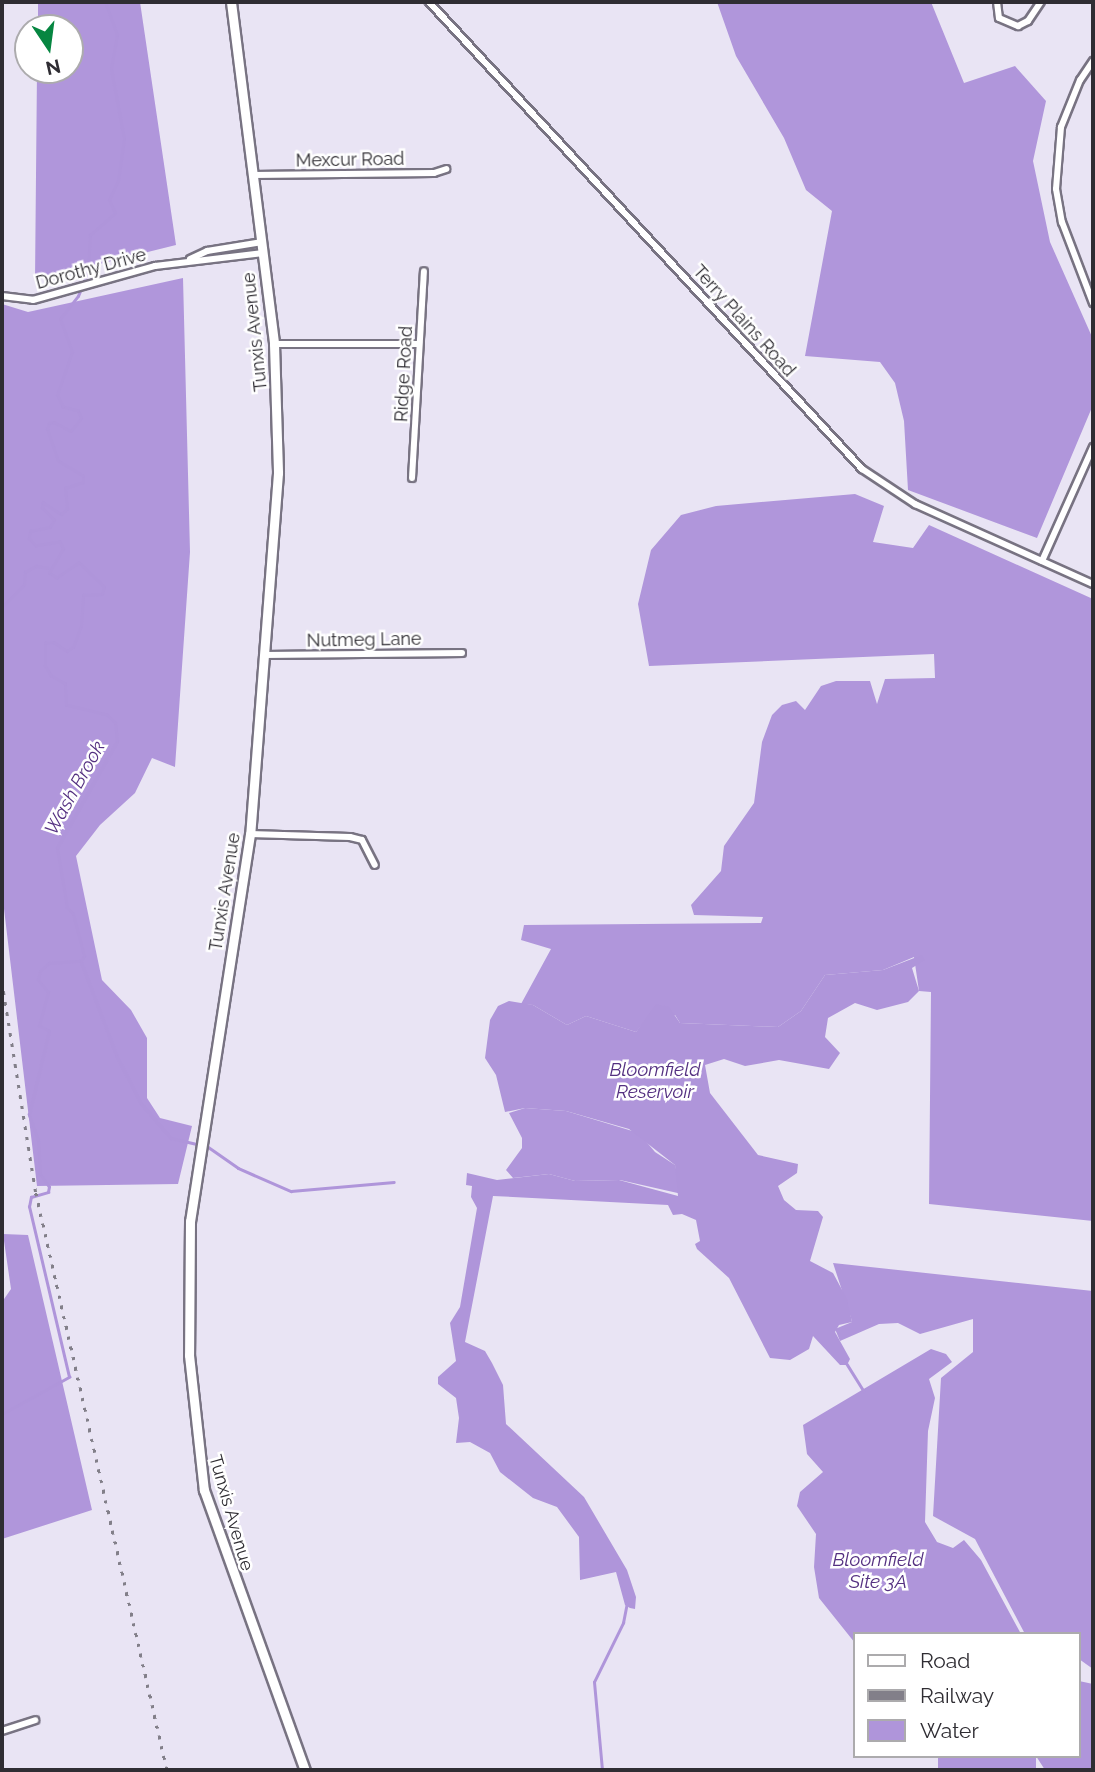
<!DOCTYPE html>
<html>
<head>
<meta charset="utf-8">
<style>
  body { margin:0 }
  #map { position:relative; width:1095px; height:1772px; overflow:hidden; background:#e9e4f4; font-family:Raleway,sans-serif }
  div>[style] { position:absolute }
  .forest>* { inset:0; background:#b096db; transform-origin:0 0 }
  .water>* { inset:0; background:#af95da }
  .stream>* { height:2.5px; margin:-1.25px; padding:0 1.25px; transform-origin:1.25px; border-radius:1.25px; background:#af95da }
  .roads { filter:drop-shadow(2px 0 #787382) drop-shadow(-2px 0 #787382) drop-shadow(0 2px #787382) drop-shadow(0 -2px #787382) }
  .street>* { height:6px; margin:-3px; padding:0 3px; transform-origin:3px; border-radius:3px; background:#fff }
  .secondary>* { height:9px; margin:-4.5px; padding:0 4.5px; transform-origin:4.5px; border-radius:4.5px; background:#fff }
  .rail>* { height:2.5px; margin-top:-1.25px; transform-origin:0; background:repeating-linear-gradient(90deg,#827f89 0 3.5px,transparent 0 10.5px) }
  span { translate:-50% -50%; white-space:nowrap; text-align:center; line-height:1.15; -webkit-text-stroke:5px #fff; paint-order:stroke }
  .street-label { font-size:18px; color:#2f2d33 }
  .water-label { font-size:19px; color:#543081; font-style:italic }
  .frame { position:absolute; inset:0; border:4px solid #2f2d33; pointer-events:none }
  .legend { position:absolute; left:853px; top:1632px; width:228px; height:126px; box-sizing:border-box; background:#fff; border:2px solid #acabad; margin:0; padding:9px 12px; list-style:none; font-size:21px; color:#2f2d33 }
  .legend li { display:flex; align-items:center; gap:14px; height:35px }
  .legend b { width:35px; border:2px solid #acabad }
  .north { position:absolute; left:14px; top:14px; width:70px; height:70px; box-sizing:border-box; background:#fff; border:2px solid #acabad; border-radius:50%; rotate:167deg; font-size:19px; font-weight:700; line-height:28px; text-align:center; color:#2f2d33 }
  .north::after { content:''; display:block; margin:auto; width:24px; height:32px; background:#068641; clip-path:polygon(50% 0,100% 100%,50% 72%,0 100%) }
</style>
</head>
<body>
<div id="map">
  <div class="forest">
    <i style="clip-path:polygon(38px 2px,140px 2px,176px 245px,35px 280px,37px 70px,70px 70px,70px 28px,38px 28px)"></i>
    <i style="clip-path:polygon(717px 2px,931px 2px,964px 83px,1015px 66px,1046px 101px,1033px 161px,1050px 242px,1093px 339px,1093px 405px,1037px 538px,908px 490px,904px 421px,895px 383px,880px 362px,805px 356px,832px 211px,806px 190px,784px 138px,736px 56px)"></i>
    <i style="clip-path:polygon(183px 278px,190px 552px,175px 767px,152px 758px,135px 793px,100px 825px,76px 856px,102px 980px,131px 1010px,147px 1038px,147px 1098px,160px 1118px,192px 1126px,178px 1184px,37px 1186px,2px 892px,2px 304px,28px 312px)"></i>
    <i style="clip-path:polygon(855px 494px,884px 506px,873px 542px,913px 548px,929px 525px,1093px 599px,1093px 1221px,929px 1204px,931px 992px,919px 991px,914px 957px,883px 970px,825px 975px,801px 1011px,778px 1027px,680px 1023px,675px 1015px,647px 1019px,636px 1032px,586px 1016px,567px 1025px,533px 1005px,521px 1004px,551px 949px,521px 940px,524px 925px,761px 923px,763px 917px,694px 915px,691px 905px,721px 871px,724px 846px,754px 803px,762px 742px,772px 715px,782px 705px,796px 701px,805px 710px,821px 686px,836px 681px,870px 681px,877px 704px,885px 679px,935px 678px,934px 654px,649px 666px,638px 604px,651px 550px,681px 515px,716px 506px)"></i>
    <i style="clip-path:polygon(525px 1108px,566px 1111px,639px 1133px,655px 1152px,675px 1165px,682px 1194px,620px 1180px,575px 1181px,549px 1174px,513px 1178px,506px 1170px,522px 1148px,522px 1138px,509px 1113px)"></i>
    <i style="clip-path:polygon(3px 1234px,28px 1235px,92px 1510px,2px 1539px,2px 1302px,11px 1289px)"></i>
    <i style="clip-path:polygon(833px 1263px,1093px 1291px,1093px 1669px,1079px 1659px,1079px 1634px,1025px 1634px,975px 1539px,933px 1516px,941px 1378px,973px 1352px,973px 1319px,920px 1334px,898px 1323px,879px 1324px,840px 1341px,835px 1329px,852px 1322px,851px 1318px)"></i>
    <i style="left:938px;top:1756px;width:98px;height:14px"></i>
  </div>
  <div class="water">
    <i style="clip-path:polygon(922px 955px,925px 960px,912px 968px,919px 991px,908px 1002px,877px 1010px,855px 1003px,828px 1018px,825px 1037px,840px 1053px,829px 1069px,779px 1060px,745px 1066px,724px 1059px,705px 1065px,710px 1093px,758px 1155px,798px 1164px,797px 1173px,778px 1186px,784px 1200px,796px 1210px,818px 1211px,823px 1217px,810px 1261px,833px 1273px,847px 1299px,852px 1322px,839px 1325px,835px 1332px,850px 1359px,847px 1365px,840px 1365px,813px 1336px,809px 1349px,790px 1360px,770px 1358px,729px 1278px,697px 1249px,695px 1244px,700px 1241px,696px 1220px,682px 1214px,673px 1215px,668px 1205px,493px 1196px,465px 1342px,485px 1351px,492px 1363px,503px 1385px,506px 1424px,584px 1497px,627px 1570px,636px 1597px,635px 1609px,630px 1608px,625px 1605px,616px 1572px,580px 1580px,579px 1537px,557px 1507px,533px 1498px,500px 1472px,490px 1453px,470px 1442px,456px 1443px,459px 1418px,456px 1398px,438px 1384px,438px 1377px,456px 1361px,450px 1323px,460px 1307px,477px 1208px,471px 1197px,472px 1186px,466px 1185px,467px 1173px,497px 1180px,549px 1174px,575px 1181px,619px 1180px,678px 1196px,675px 1165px,629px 1129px,566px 1111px,525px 1108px,505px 1112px,496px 1075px,485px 1058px,490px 1020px,498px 1006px,509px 1001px,533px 1005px,567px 1025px,586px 1016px,636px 1032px,656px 1004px,669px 1007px,680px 1023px,778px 1027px,801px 1011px,825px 975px,883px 970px)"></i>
    <i style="clip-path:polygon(931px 1349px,946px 1354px,952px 1362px,929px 1379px,935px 1398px,928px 1431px,925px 1522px,937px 1542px,953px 1548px,964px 1540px,981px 1560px,1021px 1634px,855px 1634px,855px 1643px,819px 1598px,814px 1567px,816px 1534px,797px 1506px,800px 1492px,823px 1472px,807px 1454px,803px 1425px)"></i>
    <i style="clip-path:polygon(1079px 1681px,1093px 1684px,1093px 1770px,1045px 1770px,1036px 1756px,1079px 1756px)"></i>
  </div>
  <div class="stream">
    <i style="left:2px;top:607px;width:31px;rotate:-45deg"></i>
    <i style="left:24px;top:585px;width:13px;rotate:-86deg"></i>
    <i style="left:25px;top:572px;width:13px;rotate:-29deg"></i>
    <i style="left:36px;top:566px;width:12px;rotate:9deg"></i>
    <i style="left:81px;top:961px;width:102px;rotate:69.2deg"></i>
    <i style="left:117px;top:1056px;width:53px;rotate:62.9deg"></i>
    <i style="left:141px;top:1103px;width:46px;rotate:49.4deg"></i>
    <i style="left:171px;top:1138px;width:37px;rotate:13deg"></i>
    <i style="left:207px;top:1146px;width:38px;rotate:35deg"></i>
    <i style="left:238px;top:1168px;width:58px;rotate:23.5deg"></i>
    <i style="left:291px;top:1191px;width:103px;rotate:-5deg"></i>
    <i style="left:847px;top:1364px;width:32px;rotate:58deg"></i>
    <i style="left:2px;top:1414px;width:77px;rotate:-28.9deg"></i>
    <i style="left:69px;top:1377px;width:175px;rotate:-103.2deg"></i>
    <i style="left:29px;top:1207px;width:10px;rotate:-79deg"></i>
    <i style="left:31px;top:1197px;width:18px;rotate:-16deg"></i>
    <i style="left:48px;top:1192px;width:5px;rotate:-79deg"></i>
    <i style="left:49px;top:1187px;width:16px;rotate:-125deg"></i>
    <i style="left:40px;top:1174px;width:34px;rotate:-93deg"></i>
    <i style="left:38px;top:1140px;width:27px;rotate:-110deg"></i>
    <i style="left:29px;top:1115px;width:86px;rotate:-76.6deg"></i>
    <i style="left:49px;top:1031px;width:11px;rotate:-153deg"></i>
    <i style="left:39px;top:1026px;width:35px;rotate:-75deg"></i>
    <i style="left:48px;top:992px;width:16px;rotate:-130deg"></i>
    <i style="left:38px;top:980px;width:9px;rotate:-77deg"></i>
    <i style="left:40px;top:971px;width:12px;rotate:-42deg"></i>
    <i style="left:49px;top:963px;width:32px;rotate:-4deg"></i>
    <i style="left:81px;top:961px;width:6px;rotate:-59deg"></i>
    <i style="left:84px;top:956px;width:43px;rotate:-104.7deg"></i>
    <i style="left:73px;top:914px;width:8px;rotate:-135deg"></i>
    <i style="left:67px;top:908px;width:61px;rotate:-99.5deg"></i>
    <i style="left:57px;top:848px;width:123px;rotate:-60.7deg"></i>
    <i style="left:117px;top:741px;width:18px;rotate:-96deg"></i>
    <i style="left:115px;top:723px;width:11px;rotate:-135deg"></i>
    <i style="left:107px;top:715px;width:42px;rotate:-166.3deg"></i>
    <i style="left:66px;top:705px;width:21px;rotate:-93deg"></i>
    <i style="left:65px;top:684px;width:16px;rotate:-150deg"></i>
    <i style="left:51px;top:676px;width:12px;rotate:-121deg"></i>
    <i style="left:45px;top:666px;width:23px;rotate:-90deg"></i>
    <i style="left:45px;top:643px;width:9px;rotate:-6deg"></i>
    <i style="left:54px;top:642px;width:16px;rotate:35deg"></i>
    <i style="left:67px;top:651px;width:7px;rotate:-34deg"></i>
    <i style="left:73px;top:647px;width:22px;rotate:-69deg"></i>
    <i style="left:81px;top:626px;width:31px;rotate:-86deg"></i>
    <i style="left:83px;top:595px;width:19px;rotate:-3deg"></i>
    <i style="left:102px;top:594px;width:7px;rotate:-74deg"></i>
    <i style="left:104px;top:587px;width:35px;rotate:-136deg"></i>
    <i style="left:79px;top:563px;width:27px;rotate:146deg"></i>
    <i style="left:57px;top:578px;width:9px;rotate:-148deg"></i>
    <i style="left:49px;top:573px;width:28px;rotate:-60deg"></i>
    <i style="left:63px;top:549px;width:8px;rotate:-113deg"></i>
    <i style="left:60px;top:542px;width:24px;rotate:171deg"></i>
    <i style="left:36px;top:546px;width:10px;rotate:-135deg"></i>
    <i style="left:29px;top:539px;width:8px;rotate:-83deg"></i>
    <i style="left:30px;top:531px;width:20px;rotate:-11deg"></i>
    <i style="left:50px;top:527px;width:8px;rotate:-60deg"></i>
    <i style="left:54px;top:520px;width:17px;rotate:-135deg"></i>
    <i style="left:42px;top:508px;width:6px;rotate:-81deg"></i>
    <i style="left:43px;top:502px;width:22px;rotate:34deg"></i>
    <i style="left:61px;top:514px;width:8px;rotate:-40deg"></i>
    <i style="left:67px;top:509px;width:21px;rotate:-95deg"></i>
    <i style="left:65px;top:488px;width:19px;rotate:-18deg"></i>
    <i style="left:83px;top:482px;width:6px;rotate:-90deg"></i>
    <i style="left:83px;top:476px;width:29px;rotate:-149deg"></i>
    <i style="left:58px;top:461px;width:34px;rotate:-109deg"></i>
    <i style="left:47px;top:429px;width:6px;rotate:-72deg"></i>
    <i style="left:49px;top:423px;width:5px;rotate:-11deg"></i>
    <i style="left:54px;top:422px;width:19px;rotate:28deg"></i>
    <i style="left:71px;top:431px;width:16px;rotate:-52deg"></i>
    <i style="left:81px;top:418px;width:8px;rotate:-113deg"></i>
    <i style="left:78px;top:411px;width:16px;rotate:-165deg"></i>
    <i style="left:63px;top:407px;width:13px;rotate:-117deg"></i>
    <i style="left:57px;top:395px;width:46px;rotate:-70.8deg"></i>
    <i style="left:72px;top:352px;width:35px;rotate:-110deg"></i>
    <i style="left:60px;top:319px;width:29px;rotate:-52deg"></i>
    <i style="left:78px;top:296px;width:27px;rotate:-68deg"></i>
    <i style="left:88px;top:271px;width:36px;rotate:-87deg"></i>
    <i style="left:90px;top:235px;width:33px;rotate:-41deg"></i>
    <i style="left:115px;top:213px;width:14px;rotate:-115deg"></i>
    <i style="left:109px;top:200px;width:21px;rotate:-65deg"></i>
    <i style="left:118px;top:181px;width:42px;rotate:-81.9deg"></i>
    <i style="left:124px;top:139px;width:71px;rotate:-100.5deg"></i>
    <i style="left:111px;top:69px;width:35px;rotate:-80deg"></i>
    <i style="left:117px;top:35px;width:35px;rotate:-110deg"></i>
    <i style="left:602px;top:1770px;width:88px;rotate:-95.2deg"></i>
    <i style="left:594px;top:1682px;width:66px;rotate:-63.8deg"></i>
    <i style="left:623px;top:1623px;width:20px;rotate:-79deg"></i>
  </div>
  <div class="roads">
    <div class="street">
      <i style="left:429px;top:2px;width:637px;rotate:47.16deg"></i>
      <i style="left:862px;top:469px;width:64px;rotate:33.4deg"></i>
      <i style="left:915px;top:504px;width:195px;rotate:24.2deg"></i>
      <i style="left:997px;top:2px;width:16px;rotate:83deg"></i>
      <i style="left:999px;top:18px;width:21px;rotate:23deg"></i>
      <i style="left:1018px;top:26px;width:11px;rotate:-27deg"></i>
      <i style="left:1028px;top:21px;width:23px;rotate:-56deg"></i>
      <i style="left:1093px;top:61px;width:23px;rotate:124deg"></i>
      <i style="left:1080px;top:80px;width:51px;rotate:112deg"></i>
      <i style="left:1061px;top:127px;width:62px;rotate:94.6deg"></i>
      <i style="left:1056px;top:189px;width:34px;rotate:80deg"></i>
      <i style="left:1062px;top:222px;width:87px;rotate:69.1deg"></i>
      <i style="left:253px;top:175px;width:181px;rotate:-0.6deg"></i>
      <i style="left:434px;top:173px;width:13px;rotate:-18deg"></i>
      <i style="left:190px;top:259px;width:19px;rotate:-25deg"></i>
      <i style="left:207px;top:251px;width:56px;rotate:-9.3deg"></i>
      <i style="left:2px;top:296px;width:31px;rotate:7deg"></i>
      <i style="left:33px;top:300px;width:127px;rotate:-15.6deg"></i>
      <i style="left:155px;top:266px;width:109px;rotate:-6.9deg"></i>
      <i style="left:274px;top:344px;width:145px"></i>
      <i style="left:412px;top:478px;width:207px;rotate:-86.7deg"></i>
      <i style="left:1042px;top:561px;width:125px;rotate:-65.9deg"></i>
      <i style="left:267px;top:655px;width:195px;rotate:-0.6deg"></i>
      <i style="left:250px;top:834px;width:100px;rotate:1.7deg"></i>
      <i style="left:350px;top:837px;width:12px;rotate:14deg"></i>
      <i style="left:362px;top:840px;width:28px;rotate:63deg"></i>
      <i style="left:2px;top:1731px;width:35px;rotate:-18deg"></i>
    </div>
    <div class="secondary">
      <i style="left:231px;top:2px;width:345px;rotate:82.8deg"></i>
      <i style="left:274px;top:344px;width:129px;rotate:88.2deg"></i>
      <i style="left:278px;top:473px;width:362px;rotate:94.4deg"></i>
      <i style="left:250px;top:834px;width:392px;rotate:98.8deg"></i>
      <i style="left:190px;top:1221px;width:134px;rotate:90.4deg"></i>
      <i style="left:189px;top:1355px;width:136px;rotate:83.7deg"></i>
      <i style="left:204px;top:1490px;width:298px;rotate:70.2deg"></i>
    </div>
  </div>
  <div class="rail">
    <i style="left:2px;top:981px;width:215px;rotate:80.9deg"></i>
    <i style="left:36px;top:1193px;width:592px;rotate:77.21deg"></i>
  </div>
  <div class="street-label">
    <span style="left:350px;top:160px;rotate:-1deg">Mexcur Road</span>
    <span style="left:91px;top:269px;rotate:-15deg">Dorothy Drive</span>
    <span style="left:744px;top:321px;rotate:48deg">Terry Plains Road</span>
    <span style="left:255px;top:332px;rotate:-96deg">Tunxis Avenue</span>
    <span style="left:404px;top:374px;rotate:-87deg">Ridge Road</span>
    <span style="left:364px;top:640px;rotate:-1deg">Nutmeg Lane</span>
    <span style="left:225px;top:892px;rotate:-81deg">Tunxis Avenue</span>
    <span style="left:231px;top:1513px;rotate:74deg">Tunxis Avenue</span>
  </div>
  <div class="water-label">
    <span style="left:75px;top:788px;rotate:-61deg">Wash Brook</span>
    <span style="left:655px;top:1081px">Bloomfield<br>Reservoir</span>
    <span style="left:878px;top:1571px">Bloomfield<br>Site 3A</span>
  </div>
  <div class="frame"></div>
  <ul class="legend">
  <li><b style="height:9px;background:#fff"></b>Road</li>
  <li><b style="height:9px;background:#827f89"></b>Railway</li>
  <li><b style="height:19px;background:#af95da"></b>Water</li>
  </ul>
  <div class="north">N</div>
</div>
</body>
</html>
